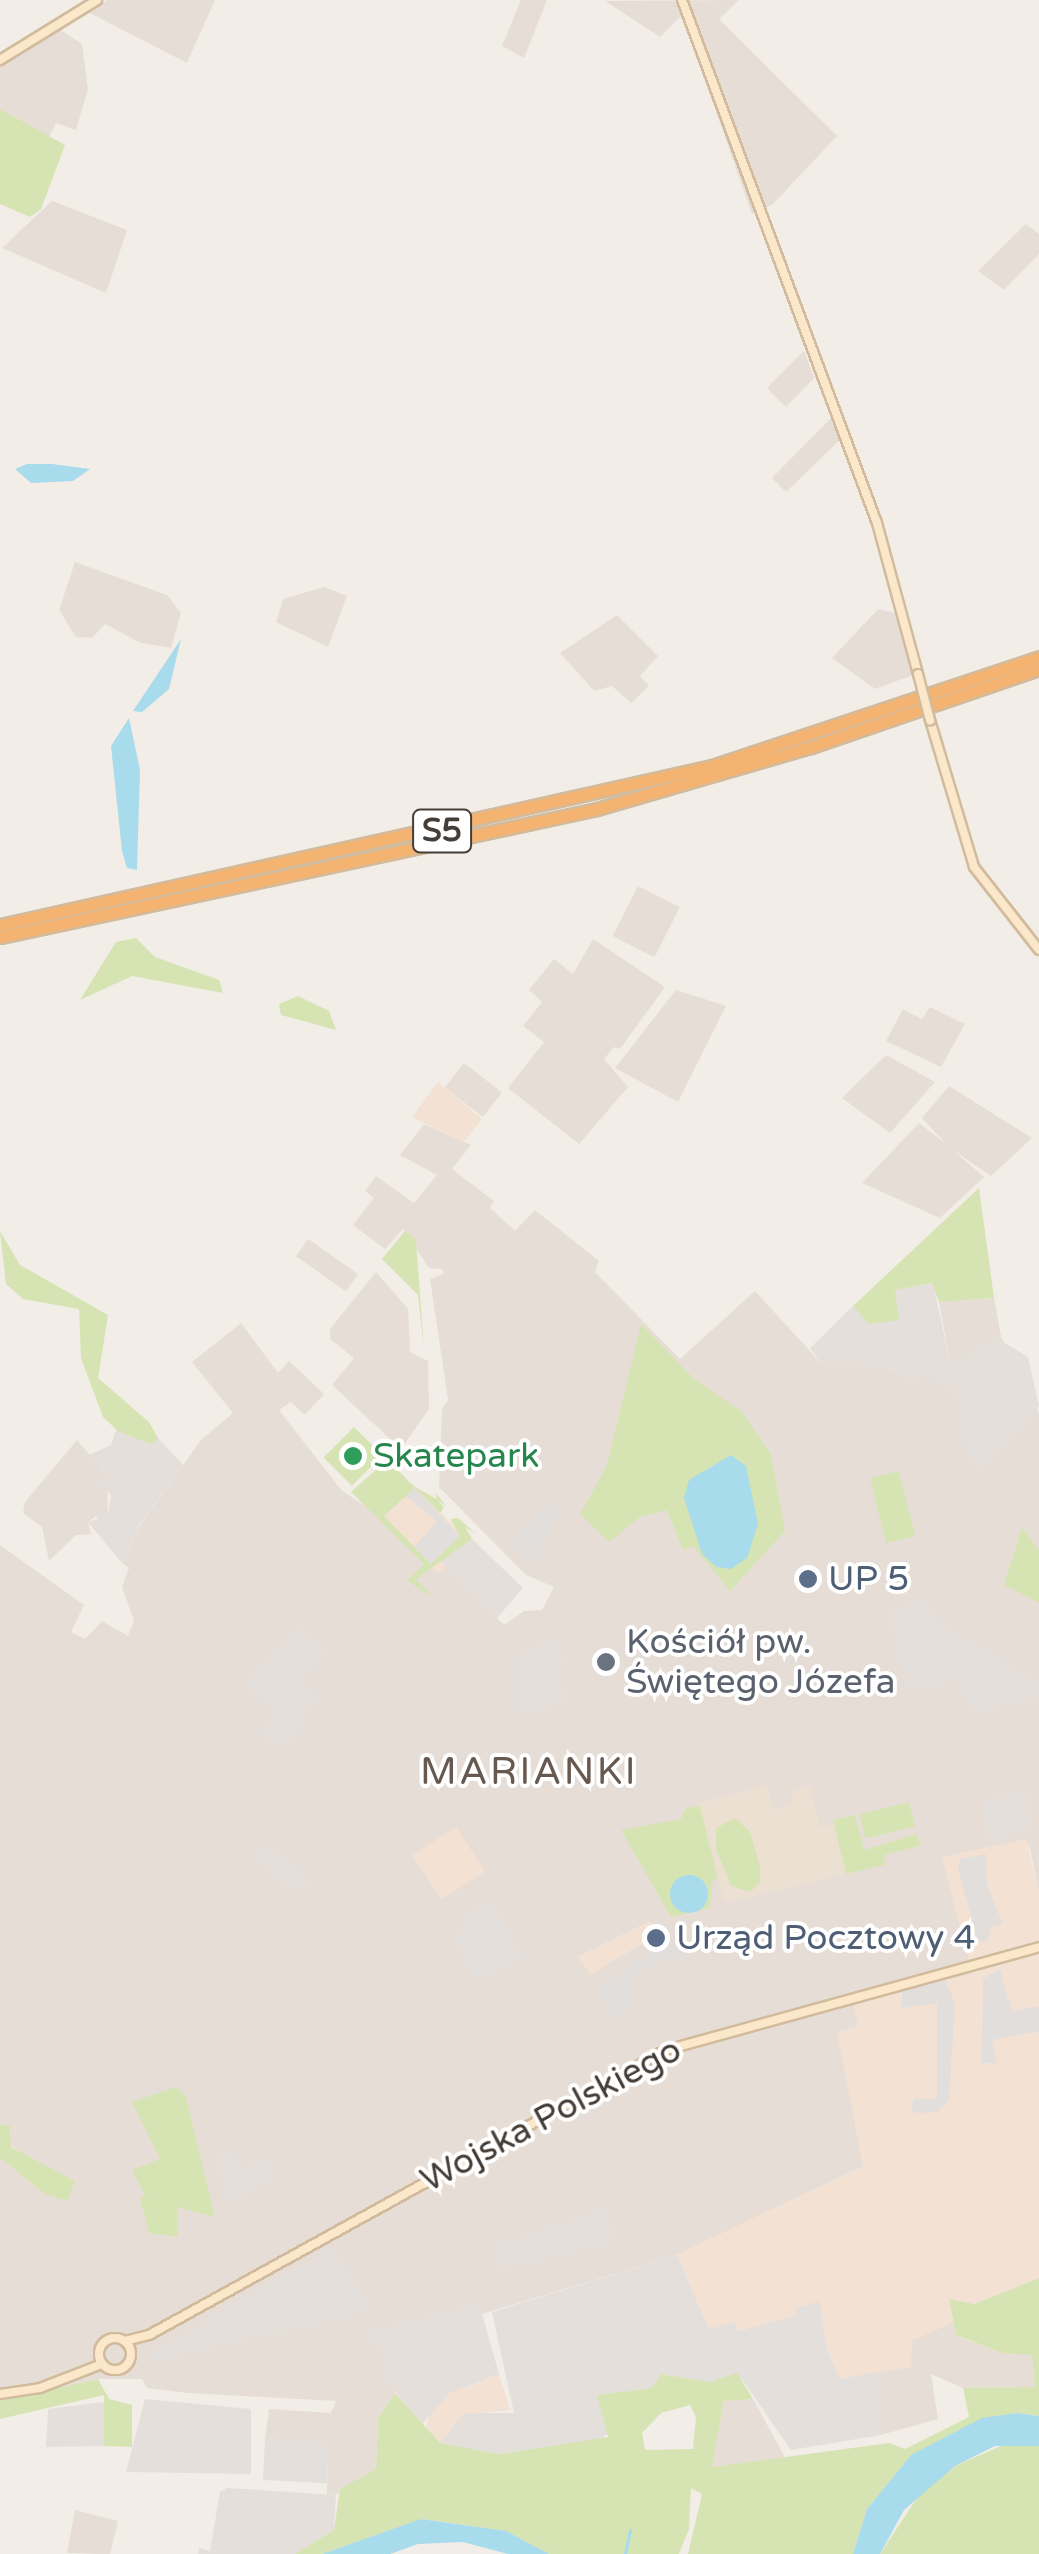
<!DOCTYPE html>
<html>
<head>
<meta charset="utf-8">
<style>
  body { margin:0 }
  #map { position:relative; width:1039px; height:2554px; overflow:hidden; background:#f2ede7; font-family:"Varela Round",sans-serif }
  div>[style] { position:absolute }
  .residential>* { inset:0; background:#e6ded6; transform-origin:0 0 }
  .commercial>* { inset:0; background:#f3e1d4; transform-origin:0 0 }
  .industrial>* { inset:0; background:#e5dfdc; transform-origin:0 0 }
  .education>* { inset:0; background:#ebe0d2 }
  .green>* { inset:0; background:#d6e4b3; transform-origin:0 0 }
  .parking>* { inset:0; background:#e1dedc }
  .water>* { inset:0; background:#a8dbeb }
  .round { border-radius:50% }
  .stream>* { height:2.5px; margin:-1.25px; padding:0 1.25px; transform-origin:1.25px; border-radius:1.25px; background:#a8dbeb }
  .roads { filter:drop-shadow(2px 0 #d2bb9d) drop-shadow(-2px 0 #d2bb9d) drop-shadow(0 2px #d2bb9d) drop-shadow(0 -2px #d2bb9d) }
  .secondary>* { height:8px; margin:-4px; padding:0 4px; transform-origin:4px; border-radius:4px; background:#fbe7c9 }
  .secondary>.ring { margin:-4px; padding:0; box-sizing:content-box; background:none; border:8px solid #fbe7c9; border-radius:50% }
  .highway>* { height:11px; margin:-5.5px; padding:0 5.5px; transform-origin:5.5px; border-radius:5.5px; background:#f4b371 }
  .bridges { filter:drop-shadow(2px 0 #d2bb9d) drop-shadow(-2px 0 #d2bb9d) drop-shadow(0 2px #d2bb9d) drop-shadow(0 -2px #d2bb9d) }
  .secondary-bridge>* { height:8px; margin:-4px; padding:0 4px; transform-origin:4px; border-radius:4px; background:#fbe7c9 }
  .dots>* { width:28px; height:28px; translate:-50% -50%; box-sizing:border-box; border:5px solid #fff; border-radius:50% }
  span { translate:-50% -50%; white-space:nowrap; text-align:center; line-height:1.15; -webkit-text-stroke:8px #fff; paint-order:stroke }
  .shield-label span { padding:2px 8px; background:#fff; border:2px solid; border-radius:8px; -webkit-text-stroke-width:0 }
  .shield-label { font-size:32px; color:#453d37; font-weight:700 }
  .leisure-label { font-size:35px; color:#27864d }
  .left { translate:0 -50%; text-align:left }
  .service-label { font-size:35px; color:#4e5e75 }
  .worship-label { font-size:35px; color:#5b616d }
  .street-label { font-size:35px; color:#453d37 }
  .neighbourhood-label { font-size:38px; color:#67594f; letter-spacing:2.5px }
</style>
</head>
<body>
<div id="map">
  <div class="residential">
    <i style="clip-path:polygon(107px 0,215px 0,187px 63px,88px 12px)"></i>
    <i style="clip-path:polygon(521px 0,547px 0,524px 58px,502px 46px)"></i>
    <i style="clip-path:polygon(739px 0,719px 19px,837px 136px,772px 205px,752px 214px,682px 15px,660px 37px,605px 1px)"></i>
    <i style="clip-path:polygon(59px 29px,82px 44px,88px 89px,76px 130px,56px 123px,49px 137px,0 109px,0 66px)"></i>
    <i style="clip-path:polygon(52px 201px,127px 230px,106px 293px,2px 248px)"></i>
    <i style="clip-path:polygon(1026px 224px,1039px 234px,1039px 254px,1004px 290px,978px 271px)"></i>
    <i style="clip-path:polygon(804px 351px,814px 378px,786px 407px,767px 388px)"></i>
    <i style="clip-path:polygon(835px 414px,844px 436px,786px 492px,772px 478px)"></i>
    <i style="clip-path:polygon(75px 562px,167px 595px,181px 613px,171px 648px,141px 643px,105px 624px,92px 638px,76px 637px,59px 610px)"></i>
    <i style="clip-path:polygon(324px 587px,347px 596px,328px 647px,276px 622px,283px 599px)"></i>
    <i style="clip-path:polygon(878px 609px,899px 614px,913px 675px,875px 689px,832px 658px)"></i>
    <i style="clip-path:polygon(617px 615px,658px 656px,640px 676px,649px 686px,631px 703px,612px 686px,594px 691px,560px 653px)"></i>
    <i style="left:638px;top:886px;width:47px;height:56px;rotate:27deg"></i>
    <i style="clip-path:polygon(593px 939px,665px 987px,620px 1049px,614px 1047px,604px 1059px,628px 1087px,579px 1144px,508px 1088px,544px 1042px,523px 1026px,542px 1002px,529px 990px,554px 959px,573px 974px)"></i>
    <i style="clip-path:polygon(676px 990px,726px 1006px,678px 1102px,615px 1068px)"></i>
    <i style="clip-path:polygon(930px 1007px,965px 1024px,941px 1067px,886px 1041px,903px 1009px,922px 1019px)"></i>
    <i style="clip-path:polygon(886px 1055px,935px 1082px,890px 1133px,842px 1098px)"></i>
    <i style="left:464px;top:1063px;width:48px;height:31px;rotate:38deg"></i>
    <i style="clip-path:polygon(949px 1086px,1032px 1138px,991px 1176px,953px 1150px,984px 1177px,940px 1218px,862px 1183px,919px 1123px,946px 1144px,922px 1118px)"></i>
    <i style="clip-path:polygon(424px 1124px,471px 1145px,452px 1169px,494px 1201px,490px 1208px,515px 1231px,535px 1210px,599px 1261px,595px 1272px,680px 1359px,755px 1291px,821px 1363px,869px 1363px,894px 1370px,911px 1385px,927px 1373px,953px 1377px,939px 1302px,994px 1298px,1001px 1336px,1039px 1413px,1039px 1892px,1029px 1844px,973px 1973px,854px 2005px,859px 2026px,838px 2032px,863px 2166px,677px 2255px,482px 2314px,479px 2304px,367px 2334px,383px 2354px,395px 2393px,378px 2418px,376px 2469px,336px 2495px,327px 2494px,328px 2443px,265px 2439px,269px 2409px,331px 2413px,336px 2401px,188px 2393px,147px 2388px,142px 2379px,98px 2379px,0 2401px,0 2158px,45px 2194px,34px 2162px,11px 2146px,10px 2126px,0 2125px,0 1545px,84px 1605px,71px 1632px,85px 1639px,102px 1621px,128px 1636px,134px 1621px,122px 1587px,129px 1568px,123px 1564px,138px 1528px,201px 1440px,233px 1413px,192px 1362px,241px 1323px,278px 1373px,289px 1361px,324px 1394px,305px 1415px,291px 1402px,279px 1410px,342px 1491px,380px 1515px,432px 1566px,441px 1561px,504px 1625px,524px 1611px,542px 1610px,554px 1587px,526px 1575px,439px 1487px,442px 1409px,448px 1400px,430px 1279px,444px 1274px,442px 1269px,429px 1268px,403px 1229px,385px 1249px,353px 1225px,374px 1198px,365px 1191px,376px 1176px,414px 1203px,437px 1175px,400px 1155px)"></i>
    <i style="left:308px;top:1239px;width:61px;height:21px;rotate:35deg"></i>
    <i style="clip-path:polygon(376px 1272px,408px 1309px,410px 1352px,428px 1361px,429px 1409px,401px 1449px,332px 1385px,354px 1358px,330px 1339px,330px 1329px)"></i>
    <i style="clip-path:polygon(77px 1440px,107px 1475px,108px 1516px,102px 1522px,96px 1516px,88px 1522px,91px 1534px,76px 1535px,49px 1561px,42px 1527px,23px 1513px,25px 1502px)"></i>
    <i style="clip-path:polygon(953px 2322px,957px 2336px,1002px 2353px,1032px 2354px,1035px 2387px,963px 2388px,931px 2374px,938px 2419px,881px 2435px,873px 2399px,882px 2371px,912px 2340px)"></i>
    <i style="clip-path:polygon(753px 2399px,787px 2461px,711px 2467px,724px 2401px)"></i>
    <i style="clip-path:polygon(75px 2510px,118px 2521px,110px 2554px,67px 2553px)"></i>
  </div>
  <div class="commercial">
    <i style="clip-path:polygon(438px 1082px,482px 1119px,464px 1142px,412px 1117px)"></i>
    <i style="left:411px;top:1483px;width:83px;height:45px;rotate:45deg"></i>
    <i style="left:456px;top:1827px;width:53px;height:52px;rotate:57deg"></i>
    <i style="clip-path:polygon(1026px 1839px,1039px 1892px,1039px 2278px,973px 2304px,950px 2300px,953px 2322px,912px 2340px,911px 2367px,840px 2379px,826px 2347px,820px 2301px,798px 2315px,737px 2331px,709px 2329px,677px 2255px,863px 2166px,837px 2032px,858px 2026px,854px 2005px,972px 1973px,942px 1857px)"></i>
    <i style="clip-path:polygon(650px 1921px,657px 1935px,591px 1974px,577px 1957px)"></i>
    <i style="clip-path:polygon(499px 2374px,510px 2410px,471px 2414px,440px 2443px,426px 2430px,430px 2411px,450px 2393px)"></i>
  </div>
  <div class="industrial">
    <i style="clip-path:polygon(933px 1283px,953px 1375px,952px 1365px,998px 1339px,1028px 1357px,1039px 1406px,980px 1471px,968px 1455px,954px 1379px,947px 1390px,927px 1374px,911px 1385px,894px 1370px,869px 1363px,821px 1363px,810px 1348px,853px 1306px,868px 1324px,899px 1319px,894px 1290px)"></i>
    <i style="clip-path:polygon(116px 1430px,150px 1443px,158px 1438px,183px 1465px,138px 1527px,123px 1564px,88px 1522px,108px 1516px,111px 1495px,99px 1482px,107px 1474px,89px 1455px,111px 1445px)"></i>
    <i style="clip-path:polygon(472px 1539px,523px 1588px,497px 1618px,441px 1561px)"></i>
    <i style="clip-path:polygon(926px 1598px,933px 1619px,1039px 1684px,1039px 1698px,971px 1712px,961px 1678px,909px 1691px,888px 1612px)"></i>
    <i style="clip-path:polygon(299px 1627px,325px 1653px,302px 1680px,320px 1698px,303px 1712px,295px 1742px,259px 1739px,276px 1712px,245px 1684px)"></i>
    <i style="clip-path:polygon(556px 1636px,566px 1662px,556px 1665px,565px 1702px,518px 1714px,518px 1656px)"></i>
    <i style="clip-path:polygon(1026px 1792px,1032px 1830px,985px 1839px,984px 1800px)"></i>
    <i style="clip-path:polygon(260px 1846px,268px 1853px,275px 1848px,311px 1882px,301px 1891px,286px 1887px,252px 1855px)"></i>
    <i style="clip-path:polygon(491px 1900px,522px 1956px,475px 1980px,453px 1935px,470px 1927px,464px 1914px)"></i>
    <i style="clip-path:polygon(226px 2151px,246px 2168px,264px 2158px,276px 2174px,232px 2204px,220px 2169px,220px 2153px)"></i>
    <i style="clip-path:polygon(607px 2209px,615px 2241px,500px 2270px,494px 2245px)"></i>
    <i style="clip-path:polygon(335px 2247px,369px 2310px,152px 2363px,150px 2353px)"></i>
    <i style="clip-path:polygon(677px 2255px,709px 2329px,734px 2322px,738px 2331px,798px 2315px,796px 2308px,820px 2301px,826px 2347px,840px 2379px,882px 2371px,874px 2399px,881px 2435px,791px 2450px,741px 2378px,711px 2382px,661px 2374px,653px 2388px,597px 2395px,609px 2432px,600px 2440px,500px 2454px,440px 2443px,464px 2413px,514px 2413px,492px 2312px)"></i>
    <i style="clip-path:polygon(479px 2303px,499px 2374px,450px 2393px,421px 2425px,386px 2380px,383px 2354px,366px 2333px)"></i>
    <i style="clip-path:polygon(145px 2399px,251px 2409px,251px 2474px,126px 2472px)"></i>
    <i style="clip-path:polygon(104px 2402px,104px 2446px,46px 2447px,48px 2409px)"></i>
    <i style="left:265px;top:2439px;width:64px;height:41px;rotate:3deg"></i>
    <i style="clip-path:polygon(227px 2488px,336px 2495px,334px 2530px,295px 2554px,198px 2554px,199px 2548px,210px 2551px,220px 2492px)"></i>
  </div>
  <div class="education">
    <i style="clip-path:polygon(767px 1785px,772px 1810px,791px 1805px,793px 1789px,810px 1785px,820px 1827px,834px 1824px,846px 1874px,724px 1903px,699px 1803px)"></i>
  </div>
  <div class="green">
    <i style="clip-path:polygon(0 109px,65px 145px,41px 209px,30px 217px,0 204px)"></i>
    <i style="clip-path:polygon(136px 938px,155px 957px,219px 980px,223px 993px,132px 976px,80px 1000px,116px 942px)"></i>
    <i style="clip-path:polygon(298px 996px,329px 1011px,336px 1030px,281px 1015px,279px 1004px)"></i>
    <i style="clip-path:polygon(979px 1188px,994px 1298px,939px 1302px,932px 1283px,895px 1290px,899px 1320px,868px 1324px,853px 1306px)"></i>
    <i style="clip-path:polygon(0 1231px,20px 1265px,108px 1315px,98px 1378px,149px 1422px,158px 1438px,151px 1444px,119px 1432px,103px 1417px,81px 1358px,79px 1309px,23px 1299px,6px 1284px)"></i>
    <i style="clip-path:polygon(405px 1231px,416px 1240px,424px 1349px,418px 1295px,382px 1259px)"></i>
    <i style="clip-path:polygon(641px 1324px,692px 1377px,742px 1412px,771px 1454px,785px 1531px,730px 1591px,693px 1546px,683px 1550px,667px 1510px,640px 1517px,609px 1542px,580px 1514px,607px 1465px)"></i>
    <i style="left:354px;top:1427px;width:40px;height:43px;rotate:45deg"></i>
    <i style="clip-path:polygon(388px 1459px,413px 1486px,437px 1499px,435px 1492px,447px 1507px,438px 1500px,444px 1508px,440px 1513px,415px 1488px,384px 1516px,431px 1564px,460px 1536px,450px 1519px,458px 1518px,476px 1534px,465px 1527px,472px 1539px,416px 1579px,436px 1599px,407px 1581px,424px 1564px,351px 1492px)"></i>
    <i style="left:899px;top:1471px;width:67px;height:30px;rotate:76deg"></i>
    <i style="clip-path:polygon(1022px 1527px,1039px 1550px,1039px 1603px,1004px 1585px)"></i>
    <i style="left:909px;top:1802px;width:25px;height:51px;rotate:76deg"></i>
    <i style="clip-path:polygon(700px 1806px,718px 1879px,712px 1881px,710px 1908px,671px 1917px,621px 1830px,681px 1819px,686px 1808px)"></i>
    <i style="clip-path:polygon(855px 1815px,864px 1850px,917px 1834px,920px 1846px,884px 1855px,885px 1865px,846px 1874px,833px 1820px)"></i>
    <i style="clip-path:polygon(735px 1818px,750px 1832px,760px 1867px,760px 1883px,750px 1892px,731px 1886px,716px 1849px,716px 1828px)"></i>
    <i style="clip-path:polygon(176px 2087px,186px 2097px,215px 2217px,177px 2207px,178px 2237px,149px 2233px,140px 2199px,145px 2195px,132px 2170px,160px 2159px,132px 2102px)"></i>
    <i style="clip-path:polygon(0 2125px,10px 2125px,11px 2147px,75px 2181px,67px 2201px,45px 2194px,0 2158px)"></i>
    <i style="clip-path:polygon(evenodd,1039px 2278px,1039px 2416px,1017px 2413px,911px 2455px,867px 2509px,853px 2554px,688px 2554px,702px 2494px,691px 2488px,689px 2529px,679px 2554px,549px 2554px,506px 2531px,422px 2519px,322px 2554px,295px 2554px,334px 2530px,340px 2489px,376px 2469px,378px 2418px,395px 2393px,440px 2443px,500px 2454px,608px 2437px,597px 2395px,652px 2388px,661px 2374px,711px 2382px,737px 2373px,753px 2399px,724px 2401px,712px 2467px,889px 2443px,905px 2449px,969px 2417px,963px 2388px,1035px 2387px,1032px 2355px,1002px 2353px,956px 2335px,949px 2299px,974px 2304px,1039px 2278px,690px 2405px,696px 2417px,693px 2449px,645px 2450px,642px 2433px,661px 2413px,690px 2405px)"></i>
    <i style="clip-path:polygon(98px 2379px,109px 2399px,132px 2405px,132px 2447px,104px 2446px,104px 2395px,0 2419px,0 2401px)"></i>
    <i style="clip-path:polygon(1008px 2443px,1039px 2446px,1039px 2554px,880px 2554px,919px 2495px,955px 2466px)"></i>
  </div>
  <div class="parking">
    <i style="clip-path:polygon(415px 1488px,460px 1536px,431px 1564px,414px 1547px,437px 1521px,406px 1496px)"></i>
    <i style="clip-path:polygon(551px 1503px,561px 1509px,536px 1555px,526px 1559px,510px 1544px)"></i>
    <i style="clip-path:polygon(986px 1854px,987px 1885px,1003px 1924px,991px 1927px,988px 1941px,978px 1942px,958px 1868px,960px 1859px)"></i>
    <i style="clip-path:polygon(672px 1939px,680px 1955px,636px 1974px,633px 2009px,612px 2019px,598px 1988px)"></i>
    <i style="clip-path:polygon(1000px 1969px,1012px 2012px,1039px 2006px,1039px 2031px,992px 2040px,997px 2063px,982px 2063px,983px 1979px)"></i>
    <i style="clip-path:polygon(945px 1980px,955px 2003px,949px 2099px,938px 2112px,917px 2113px,911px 2111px,914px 2099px,937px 2099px,937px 2003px,902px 2008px,902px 1991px)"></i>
  </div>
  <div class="water">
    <i style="clip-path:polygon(27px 464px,52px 464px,90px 469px,73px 481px,31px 483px,15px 469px)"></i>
    <i style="clip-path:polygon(181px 639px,169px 689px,142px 712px,133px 711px)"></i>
    <i style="clip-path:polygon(129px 718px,140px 770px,137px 870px,127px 868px,122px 851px,111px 746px)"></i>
    <i style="clip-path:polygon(731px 1455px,746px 1466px,758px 1524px,747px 1558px,731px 1569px,716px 1567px,702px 1554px,684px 1498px,689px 1480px)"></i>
    <i class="round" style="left:670px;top:1875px;width:38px;height:38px"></i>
    <i style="clip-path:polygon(1017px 2413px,1039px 2416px,1039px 2446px,995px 2446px,955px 2466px,904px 2510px,880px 2554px,853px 2554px,867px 2509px,911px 2455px,982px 2418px)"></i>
    <i style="clip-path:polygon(421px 2519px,506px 2531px,549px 2554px,508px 2554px,463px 2542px,418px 2544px,390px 2554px,322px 2554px)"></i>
  </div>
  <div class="stream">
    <i style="left:625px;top:2554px;width:24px;rotate:-78deg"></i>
  </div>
  <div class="roads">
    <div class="secondary">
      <i style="left:682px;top:0;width:558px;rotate:69.55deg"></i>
      <i style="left:877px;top:523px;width:156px;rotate:74.8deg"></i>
      <i style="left:0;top:60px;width:114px;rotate:-31.7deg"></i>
      <i style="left:930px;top:720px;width:153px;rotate:73.3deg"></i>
      <i style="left:974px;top:867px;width:105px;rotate:51.9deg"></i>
      <i class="ring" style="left:99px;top:2338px;width:24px;height:24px"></i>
      <i style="left:125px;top:2341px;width:25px;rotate:-14deg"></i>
      <i style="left:149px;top:2335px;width:590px;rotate:-28.87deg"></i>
      <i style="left:666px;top:2050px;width:387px;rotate:-15.4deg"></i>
      <i style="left:0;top:2394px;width:40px;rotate:-8.5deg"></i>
      <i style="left:40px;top:2388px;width:66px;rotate:-21.2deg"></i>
    </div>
    <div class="highway">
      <i style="left:0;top:925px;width:730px;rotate:-12.59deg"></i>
      <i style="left:712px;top:766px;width:345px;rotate:-18.4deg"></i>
      <i style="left:0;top:937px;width:611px;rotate:-12.1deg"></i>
      <i style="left:597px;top:809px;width:223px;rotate:-16.2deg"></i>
      <i style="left:811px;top:747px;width:241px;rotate:-18.9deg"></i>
    </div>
  </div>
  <div class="bridges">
    <div class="secondary-bridge">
      <i style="left:918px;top:674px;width:48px;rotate:75.4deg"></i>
    </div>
  </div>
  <div class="dots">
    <i style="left:353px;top:1456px;background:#2e9e5b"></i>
    <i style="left:808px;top:1579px;background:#5c6f8a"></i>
    <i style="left:606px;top:1662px;background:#6b7280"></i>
    <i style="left:656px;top:1938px;background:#5c6f8a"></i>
  </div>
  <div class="shield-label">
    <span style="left:442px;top:831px">S5</span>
  </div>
  <div class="leisure-label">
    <span class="left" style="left:373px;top:1456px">Skatepark</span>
  </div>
  <div class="service-label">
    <span class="left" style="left:828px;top:1579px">UP 5</span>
    <span class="left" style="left:676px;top:1938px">Urząd Pocztowy 4</span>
  </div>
  <div class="worship-label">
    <span class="left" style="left:626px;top:1662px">Kościół pw.<br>Świętego Józefa</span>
  </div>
  <div class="street-label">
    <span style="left:551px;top:2115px;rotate:-28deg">Wojska Polskiego</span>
  </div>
  <div class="neighbourhood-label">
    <span style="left:529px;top:1773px">MARIANKI</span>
  </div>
</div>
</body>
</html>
